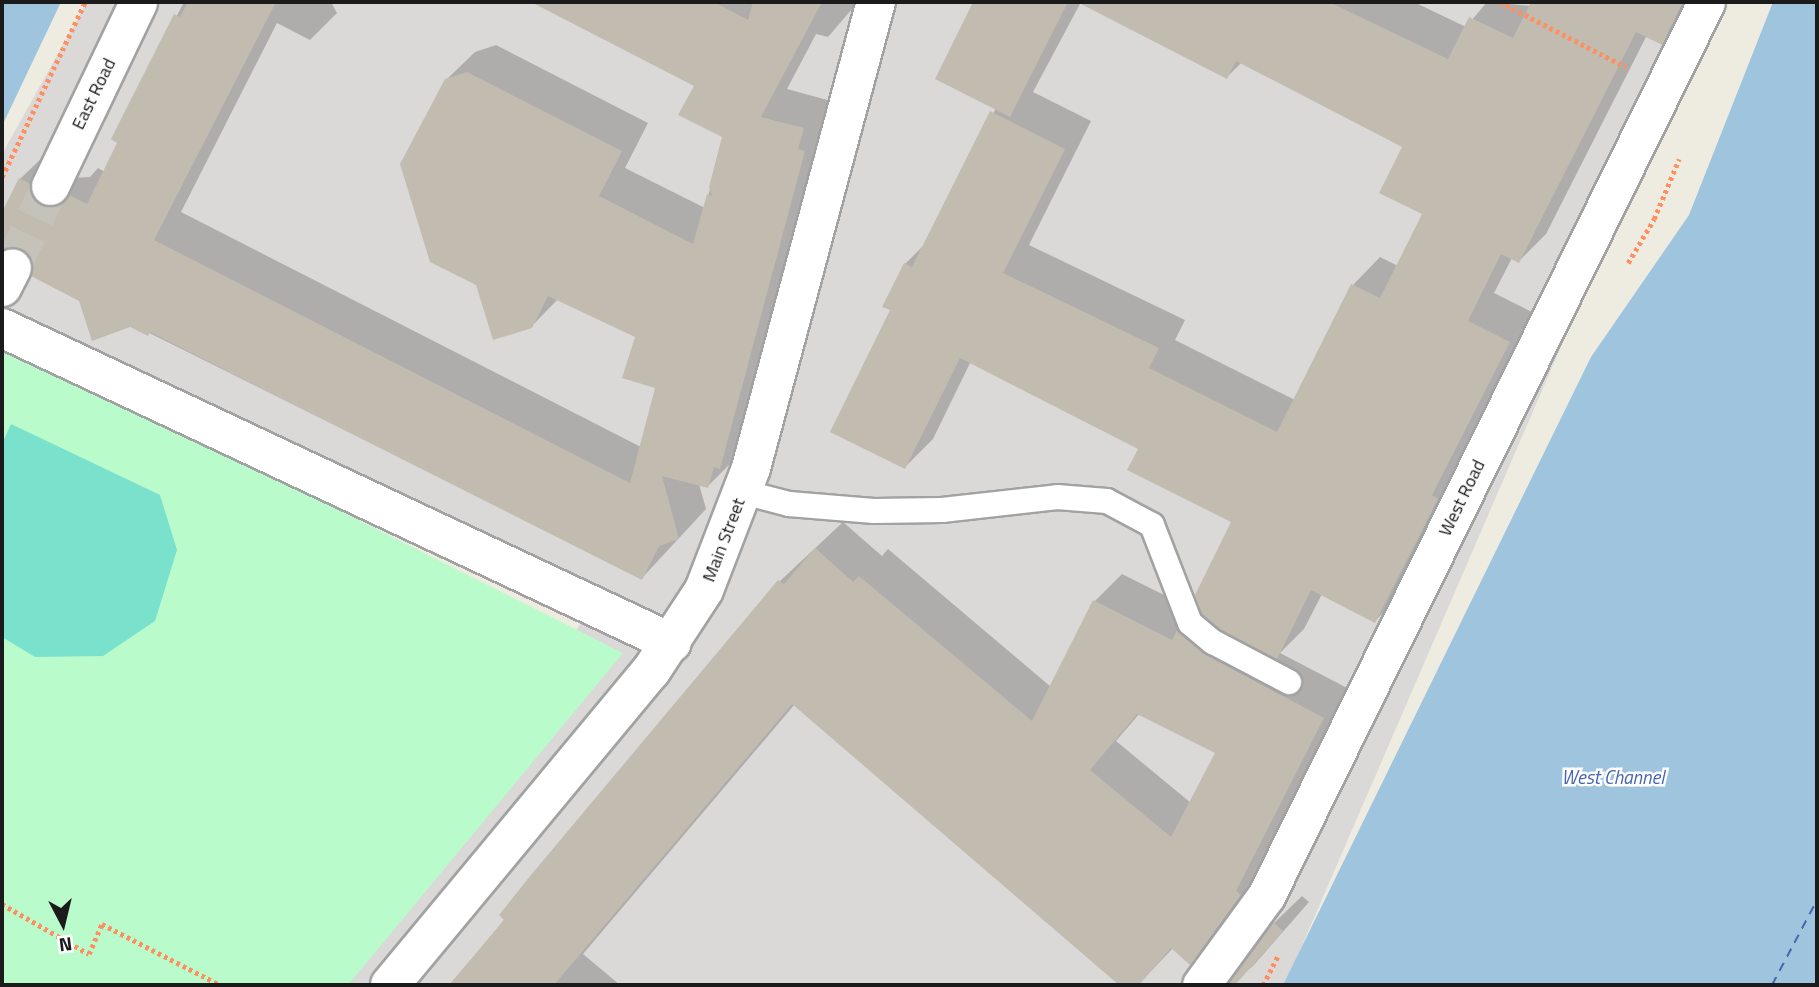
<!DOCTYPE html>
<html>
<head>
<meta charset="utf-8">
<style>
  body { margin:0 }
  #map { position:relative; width:1819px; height:987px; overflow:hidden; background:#eeece0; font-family:"Titillium Web",sans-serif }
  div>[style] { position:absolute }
  .residential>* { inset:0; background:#dad9d8 }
  .park>* { inset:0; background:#bafbcb }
  .pitch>* { inset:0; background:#7ae1cc }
  .water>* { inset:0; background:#9ec4de }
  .shadow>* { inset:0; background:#0003 }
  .ferry>* { height:2px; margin-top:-1px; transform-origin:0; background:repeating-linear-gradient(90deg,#4566ae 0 9px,transparent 0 16px) }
  .building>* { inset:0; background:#c2bbb0 }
  .pedestrian-tunnel>* { height:37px; margin-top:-18.5px; transform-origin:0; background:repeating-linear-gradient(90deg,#c4c2b9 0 37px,transparent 0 55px) }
  .path>* { height:4.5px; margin-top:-2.25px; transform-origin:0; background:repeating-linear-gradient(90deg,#ff8e60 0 3.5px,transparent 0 7px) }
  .roads { filter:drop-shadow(2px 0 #a2a2a2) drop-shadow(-2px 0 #a2a2a2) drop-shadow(0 2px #a2a2a2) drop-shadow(0 -2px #a2a2a2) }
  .service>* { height:24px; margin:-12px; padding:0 12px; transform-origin:12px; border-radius:12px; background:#fff }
  .pedestrian>* { height:37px; margin:-18.5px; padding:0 18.5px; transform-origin:18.5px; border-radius:18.5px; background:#fff }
  .minor>* { height:38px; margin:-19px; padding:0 19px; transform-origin:19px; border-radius:19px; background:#fff }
  .tertiary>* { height:38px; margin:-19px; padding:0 19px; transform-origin:19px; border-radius:19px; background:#fff }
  span { translate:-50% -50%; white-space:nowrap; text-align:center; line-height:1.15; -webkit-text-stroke:5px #fff; paint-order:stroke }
  .street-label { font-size:18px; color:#1b1b1b }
  .water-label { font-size:19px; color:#4566ae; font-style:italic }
  .frame { position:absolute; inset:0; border:4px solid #1b1b1b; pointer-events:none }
  .north { position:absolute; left:28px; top:889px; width:70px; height:70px; -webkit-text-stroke:5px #fff; paint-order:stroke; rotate:173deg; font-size:19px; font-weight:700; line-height:28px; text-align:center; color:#1b1b1b }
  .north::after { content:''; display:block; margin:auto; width:24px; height:32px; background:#1b1b1b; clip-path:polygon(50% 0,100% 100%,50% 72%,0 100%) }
</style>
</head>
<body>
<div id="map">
  <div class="residential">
    <i style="clip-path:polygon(87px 2px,1710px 2px,1285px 985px,320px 985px,600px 597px,2px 321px,2px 154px)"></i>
  </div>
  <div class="park">
    <i style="clip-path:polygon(2px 341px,623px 653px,348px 985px,2px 985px)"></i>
  </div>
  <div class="pitch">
    <i style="clip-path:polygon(11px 424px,160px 495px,177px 550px,155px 621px,103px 656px,35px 657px,2px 637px,2px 444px)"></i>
  </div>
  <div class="water">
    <i style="clip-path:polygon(2px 2px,61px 2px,2px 126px)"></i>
    <i style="clip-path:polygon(1773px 2px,1817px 2px,1817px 985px,1283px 985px,1591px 357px,1689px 215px)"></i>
  </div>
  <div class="shadow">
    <i style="clip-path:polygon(184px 2px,331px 2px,337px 13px,310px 40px,277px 23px,181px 212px,641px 447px,657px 386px,637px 336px,558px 299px,531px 327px,446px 80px,475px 52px,496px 45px,648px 123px,625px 168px,705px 208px,724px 136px,696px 85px,534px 2px,858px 2px,828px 37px,816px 34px,787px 89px,831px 101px,735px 459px,708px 486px,699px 484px,706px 509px,642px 578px,81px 299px,35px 265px,23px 247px,10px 244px,2px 249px,2px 216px,20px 179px,48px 152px,70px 178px,90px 177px,98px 168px,105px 172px,120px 142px,113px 139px)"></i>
    <i style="clip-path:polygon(evenodd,975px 2px,1081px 2px,1033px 92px,1091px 121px,1029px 245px,1185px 320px,1175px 340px,1295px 400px,1353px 285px,1380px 257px,1398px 266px,1424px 214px,1405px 146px,1242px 62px,1227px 77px,1081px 2px,1414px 2px,1466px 27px,1487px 2px,1531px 6px,1533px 2px,1696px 2px,1661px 42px,1647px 35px,1546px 234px,1519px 261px,1512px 258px,1494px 293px,1536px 314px,1402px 593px,1375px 621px,1322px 594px,1304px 629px,1280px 653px,1351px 690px,1267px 866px,1217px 935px,1190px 962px,1173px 948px,1138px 985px,1122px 985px,795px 704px,583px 954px,620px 985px,451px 985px,779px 582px,843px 522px,882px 556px,888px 549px,1051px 687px,1095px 601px,1122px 574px,1198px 612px,1202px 608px,1234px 521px,1140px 448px,971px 361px,933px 439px,905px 467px,892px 309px,905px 264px,926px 243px,996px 108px,937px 79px,975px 2px,1140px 713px,1217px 753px,1191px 803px,1116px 741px,1140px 713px)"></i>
    <i style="clip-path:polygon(1302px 896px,1309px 902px,1253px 966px,1229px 985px,1274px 923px)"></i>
  </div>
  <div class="ferry">
    <i style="left:1772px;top:985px;width:96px;rotate:-62.1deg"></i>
  </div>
  <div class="building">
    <i style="clip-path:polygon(188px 2px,276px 2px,154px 240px,630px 483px,655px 388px,622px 378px,635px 337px,548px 296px,532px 328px,493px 340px,476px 285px,430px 262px,400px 164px,445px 79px,467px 72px,622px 151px,599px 196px,693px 244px,707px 194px,712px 196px,709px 187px,722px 137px,678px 115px,694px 86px,531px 2px,714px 2px,748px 20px,753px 2px,822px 2px,761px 117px,804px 128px,798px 149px,805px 151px,720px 469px,714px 467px,708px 488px,662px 476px,679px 539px,659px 546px,642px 580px,150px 332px,148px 336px,130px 327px,92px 341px,79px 301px,31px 276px,33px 265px,22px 249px,2px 249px,2px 212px,19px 178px,30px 184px,32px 197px,42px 205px,61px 204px,69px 195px,87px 204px,117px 143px,111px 139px,174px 14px,180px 17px)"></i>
    <i style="clip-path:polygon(973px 2px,1068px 2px,1010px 117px,935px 79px)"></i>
    <i style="clip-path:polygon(1077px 2px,1329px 2px,1448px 59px,1469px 17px,1513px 38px,1531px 2px,1683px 2px,1662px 45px,1636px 32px,1519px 263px,1501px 254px,1468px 321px,1510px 342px,1432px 495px,1438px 499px,1375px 623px,1311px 590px,1277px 659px,1221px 630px,1202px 614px,1195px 595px,1231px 522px,1127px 470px,1138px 449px,960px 358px,905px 469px,830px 432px,890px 310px,882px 307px,904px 263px,912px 267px,990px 111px,1065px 149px,1003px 273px,1159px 348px,1149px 368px,1277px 432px,1351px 284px,1380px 298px,1422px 214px,1379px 193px,1402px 147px,1236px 61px,1227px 79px)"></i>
    <i style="clip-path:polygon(evenodd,815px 548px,853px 582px,859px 576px,1032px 721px,1093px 600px,1172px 640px,1177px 630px,1206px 655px,1324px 718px,1236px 891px,1241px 895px,1190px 965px,1171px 948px,1139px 985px,1119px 985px,792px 704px,554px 985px,449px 985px,504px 920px,499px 915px,531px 875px,778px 580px,784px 584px,815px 548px,1137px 714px,1215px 753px,1171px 837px,1090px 770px,1137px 714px)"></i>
    <i style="clip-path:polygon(1273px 922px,1283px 931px,1235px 985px,1227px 985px)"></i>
  </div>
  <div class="pedestrian-tunnel">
    <i style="left:12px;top:267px;width:89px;rotate:-64.9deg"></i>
  </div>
  <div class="path">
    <i style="left:1500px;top:2px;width:142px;rotate:27.3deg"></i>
    <i style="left:2px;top:177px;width:194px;rotate:-64.6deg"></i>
    <i style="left:1628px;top:263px;width:51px;rotate:-59.4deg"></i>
    <i style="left:1654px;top:219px;width:65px;rotate:-67.4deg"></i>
    <i style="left:2px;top:904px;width:100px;rotate:29.9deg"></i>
    <i style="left:89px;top:954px;width:33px;rotate:-67deg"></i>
    <i style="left:102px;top:924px;width:133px;rotate:27.3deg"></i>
    <i style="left:1263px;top:985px;width:34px;rotate:-63deg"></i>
  </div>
  <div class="roads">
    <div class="service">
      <i style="left:743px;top:492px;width:48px;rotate:14.6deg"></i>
      <i style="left:789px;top:504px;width:85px;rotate:4.7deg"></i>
      <i style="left:874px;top:511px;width:68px;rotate:-0.8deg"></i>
      <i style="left:942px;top:510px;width:116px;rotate:-6.4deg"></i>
      <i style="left:1057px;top:497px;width:50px;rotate:4.6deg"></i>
      <i style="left:1107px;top:501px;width:51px;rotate:28.1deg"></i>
      <i style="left:1152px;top:525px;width:105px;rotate:68.8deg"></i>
      <i style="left:1190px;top:623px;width:30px;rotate:40deg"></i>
      <i style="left:1213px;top:642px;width:86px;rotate:27.8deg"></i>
    </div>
    <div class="pedestrian">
      <i style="left:50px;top:186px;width:204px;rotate:-64.4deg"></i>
      <i style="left:2px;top:287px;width:22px;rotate:-63deg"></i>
      <i style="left:1201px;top:985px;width:110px;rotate:-53.9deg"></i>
      <i style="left:1266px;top:896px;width:996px;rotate:-63.79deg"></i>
    </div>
    <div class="minor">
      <i style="left:2px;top:328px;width:740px;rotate:25.18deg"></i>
    </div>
    <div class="tertiary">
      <i style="left:390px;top:985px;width:408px;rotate:-50.3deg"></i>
      <i style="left:651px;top:671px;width:97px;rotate:-56.8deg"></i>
      <i style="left:704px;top:590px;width:131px;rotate:-68.9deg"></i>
      <i style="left:751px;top:468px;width:482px;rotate:-75deg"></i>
    </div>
  </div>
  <div class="street-label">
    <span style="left:94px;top:94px;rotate:-64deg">East Road</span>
    <span style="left:1462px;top:498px;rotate:-64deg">West Road</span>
    <span style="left:724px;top:540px;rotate:-69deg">Main Street</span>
  </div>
  <div class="water-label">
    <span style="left:1613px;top:777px">West Channel</span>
  </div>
  <div class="frame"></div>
  <div class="north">N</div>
</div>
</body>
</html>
